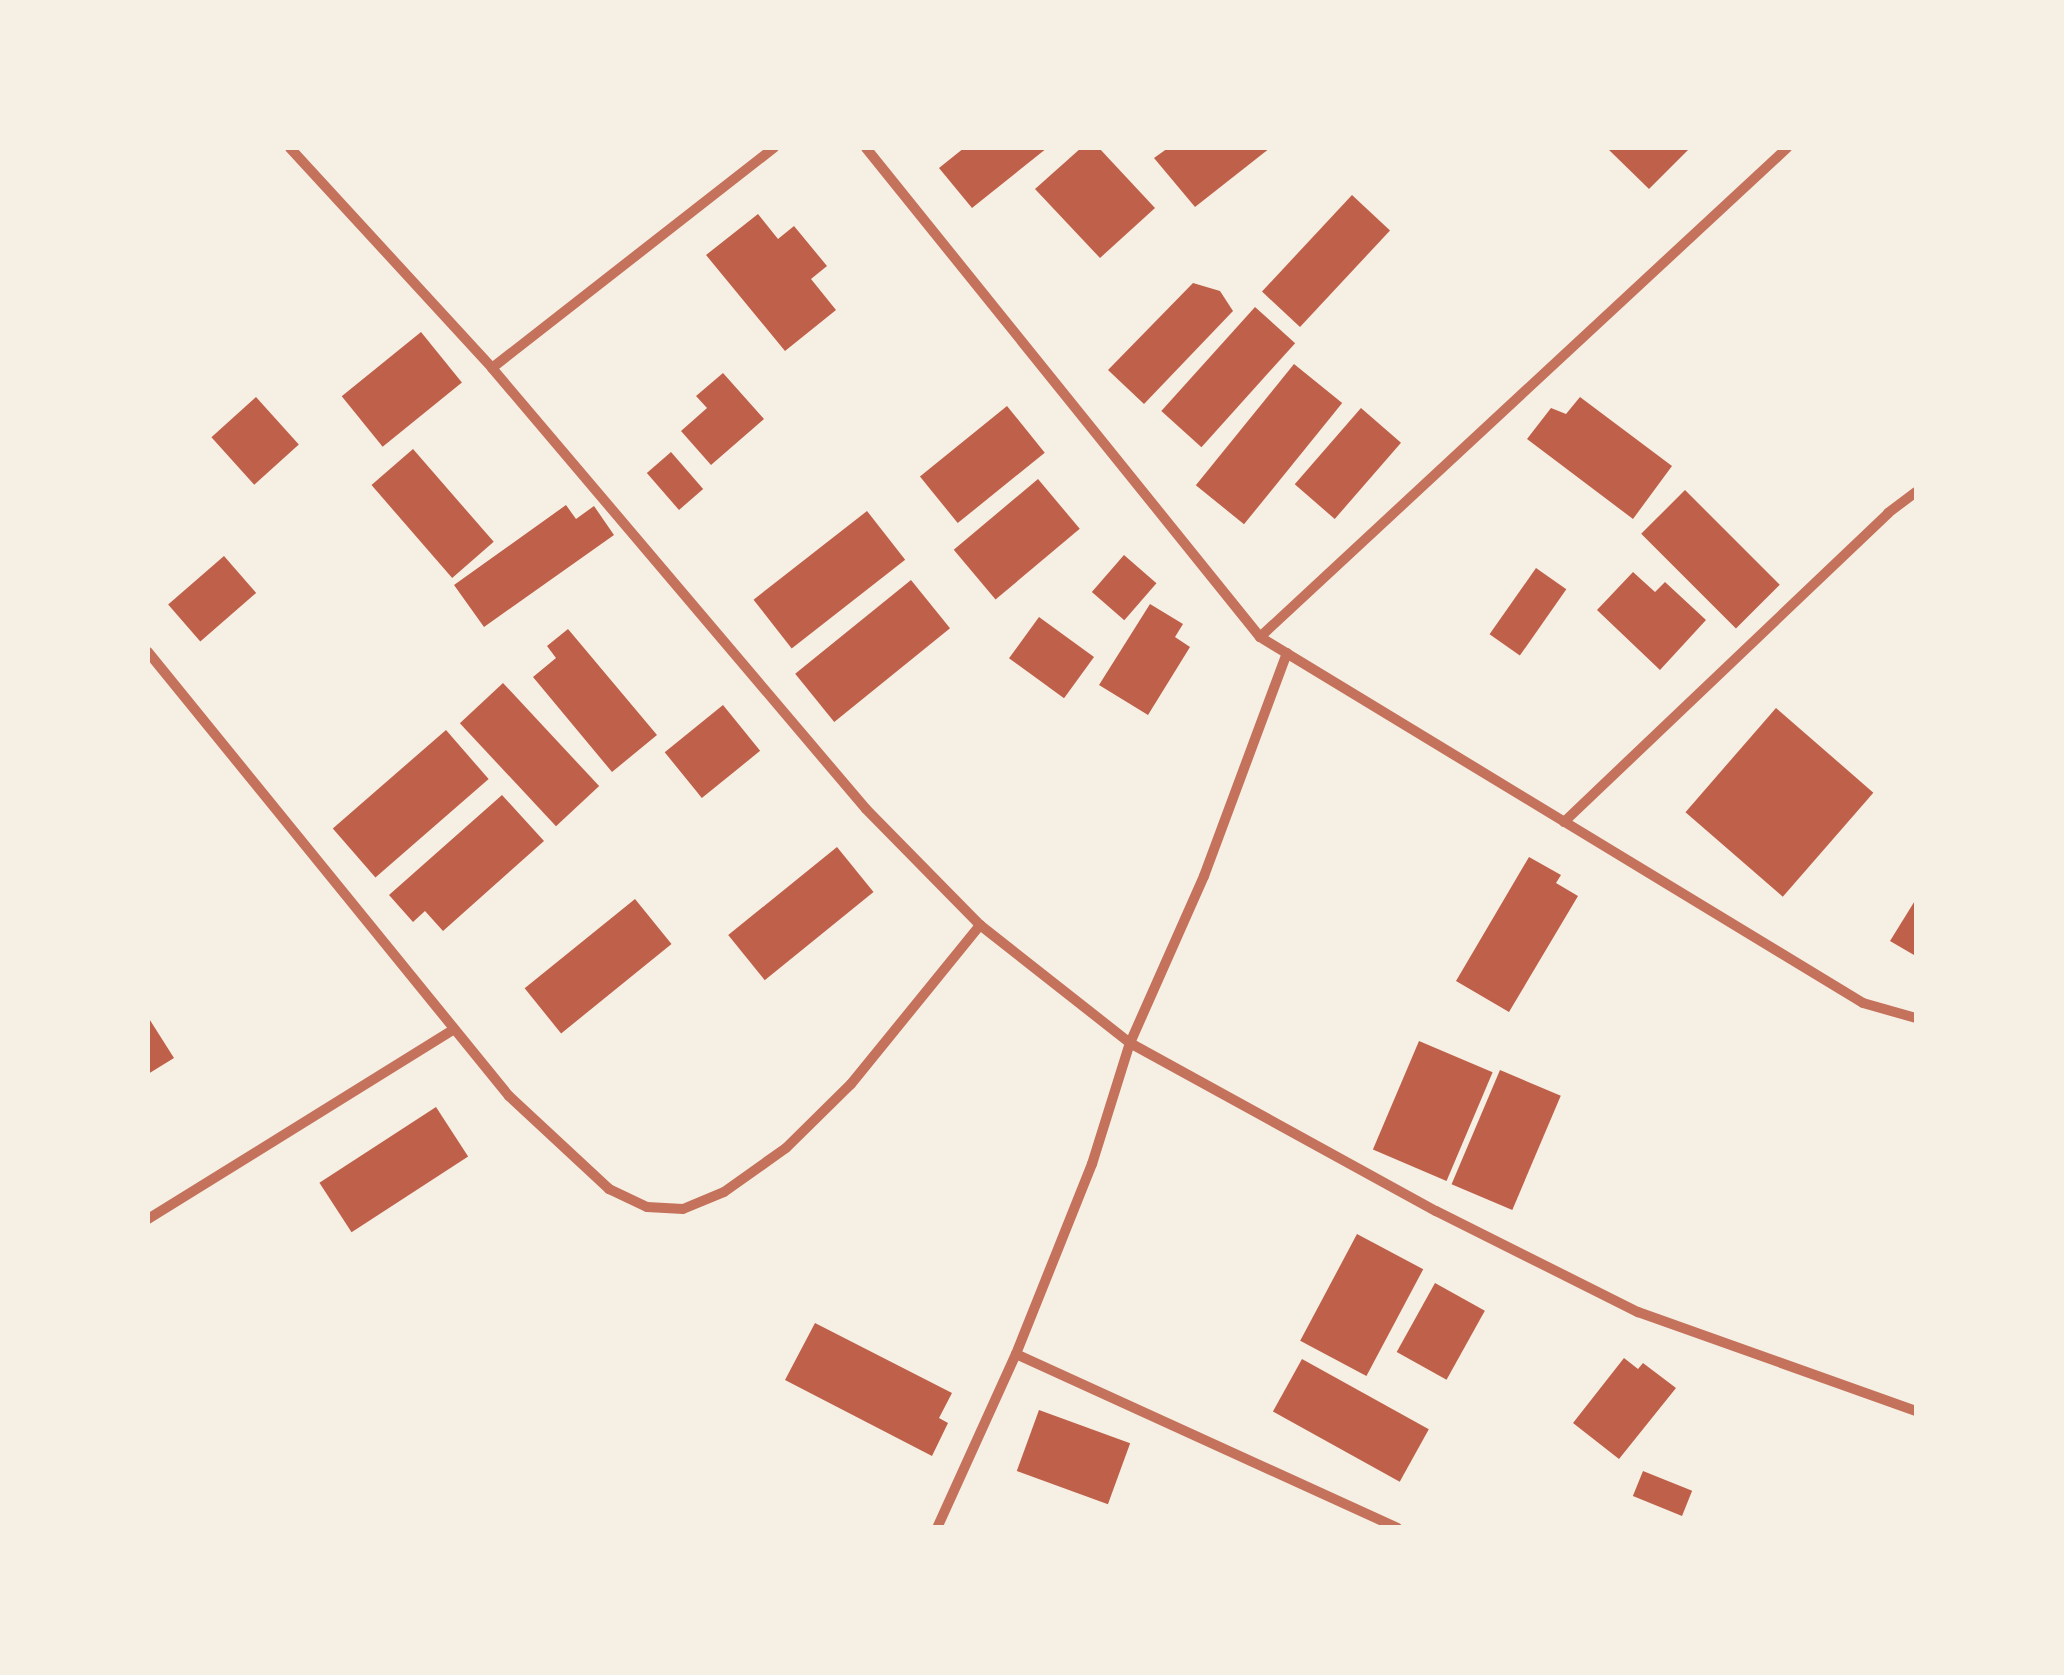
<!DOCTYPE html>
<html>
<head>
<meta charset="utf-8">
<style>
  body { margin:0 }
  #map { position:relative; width:2064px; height:1675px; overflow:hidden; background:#f6efe4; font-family:"Nunito Sans",sans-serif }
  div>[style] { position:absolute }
  .building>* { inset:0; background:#bf614a; transform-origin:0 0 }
  .minor>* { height:10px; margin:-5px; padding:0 5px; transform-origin:5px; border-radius:5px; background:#c5725c }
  span { translate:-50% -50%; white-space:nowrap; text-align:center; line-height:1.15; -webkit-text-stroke:8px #f6efe4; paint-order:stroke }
  .frame { position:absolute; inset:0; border:150px solid #f6efe4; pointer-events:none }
</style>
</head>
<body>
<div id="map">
  <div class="building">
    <i style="clip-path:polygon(964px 148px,1047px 148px,972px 208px,939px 168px)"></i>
    <i style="clip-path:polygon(1081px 148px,1099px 148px,1155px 208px,1100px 258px,1035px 189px)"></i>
    <i style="clip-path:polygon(1168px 148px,1270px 148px,1195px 207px,1154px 158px)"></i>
    <i style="clip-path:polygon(1607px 148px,1690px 148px,1649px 189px)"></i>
    <i style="left:1352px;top:195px;width:52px;height:132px;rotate:43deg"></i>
    <i style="clip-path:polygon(758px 214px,778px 239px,794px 226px,827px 266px,811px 279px,836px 310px,785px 351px,706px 255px)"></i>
    <i style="clip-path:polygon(1193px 283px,1220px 291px,1233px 311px,1144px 404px,1108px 370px)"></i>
    <i style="left:1255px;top:307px;width:54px;height:140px;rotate:42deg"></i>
    <i style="left:421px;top:332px;width:65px;height:102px;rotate:51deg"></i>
    <i style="left:1294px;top:364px;width:62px;height:156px;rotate:39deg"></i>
    <i style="clip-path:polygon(723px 373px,764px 419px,711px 465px,681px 431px,707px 408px,696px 396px)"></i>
    <i style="left:256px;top:397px;width:64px;height:60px;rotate:48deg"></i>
    <i style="clip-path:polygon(1580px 397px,1672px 466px,1633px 519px,1527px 439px,1551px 408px,1566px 414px)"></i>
    <i style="left:1007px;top:406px;width:60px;height:112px;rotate:51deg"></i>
    <i style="left:1361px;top:408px;width:53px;height:101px;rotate:41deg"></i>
    <i style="left:413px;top:449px;width:123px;height:55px;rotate:49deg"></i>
    <i style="left:671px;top:452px;width:49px;height:32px;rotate:49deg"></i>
    <i style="left:1038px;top:479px;width:65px;height:110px;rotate:50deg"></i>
    <i style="left:1685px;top:490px;width:134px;height:62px;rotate:45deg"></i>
    <i style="clip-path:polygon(566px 505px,576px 519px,594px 506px,614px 535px,484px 627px,454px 585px)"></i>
    <i style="left:867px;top:511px;width:62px;height:144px;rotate:52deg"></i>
    <i style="left:1124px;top:555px;width:43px;height:49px;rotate:41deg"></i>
    <i style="left:224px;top:556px;width:49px;height:74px;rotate:49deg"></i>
    <i style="left:1536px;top:568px;width:37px;height:81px;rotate:35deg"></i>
    <i style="clip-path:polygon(1633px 572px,1655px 592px,1665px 582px,1706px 620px,1660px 670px,1597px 610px)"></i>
    <i style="left:911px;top:580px;width:62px;height:149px;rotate:51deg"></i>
    <i style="clip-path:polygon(1150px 604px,1183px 624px,1175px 637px,1190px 647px,1148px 715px,1099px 685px)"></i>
    <i style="left:1039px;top:617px;width:68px;height:51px;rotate:36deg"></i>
    <i style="clip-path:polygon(568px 629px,657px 735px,612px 772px,533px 677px,556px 658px,547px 646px)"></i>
    <i style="left:503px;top:683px;width:141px;height:59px;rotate:47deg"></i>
    <i style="left:723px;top:705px;width:59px;height:75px;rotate:51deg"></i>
    <i style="left:1776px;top:708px;width:129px;height:138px;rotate:41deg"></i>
    <i style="left:446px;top:730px;width:65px;height:150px;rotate:49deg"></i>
    <i style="clip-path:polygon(502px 795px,544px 841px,443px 931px,425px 911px,413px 922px,389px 895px)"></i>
    <i style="left:837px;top:847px;width:58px;height:140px;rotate:51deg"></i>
    <i style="clip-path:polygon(1529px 857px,1561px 875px,1556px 883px,1578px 896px,1509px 1012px,1456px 981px)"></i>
    <i style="left:635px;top:899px;width:58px;height:142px;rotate:51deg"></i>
    <i style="clip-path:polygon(1916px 899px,1916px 954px,1914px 955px,1890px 941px)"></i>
    <i style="clip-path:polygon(148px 1017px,174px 1058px,148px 1074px)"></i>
    <i style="left:1419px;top:1041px;width:80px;height:118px;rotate:23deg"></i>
    <i style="left:1500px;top:1070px;width:66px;height:124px;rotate:23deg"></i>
    <i style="left:436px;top:1107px;width:59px;height:139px;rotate:57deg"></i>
    <i style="left:1357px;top:1234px;width:75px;height:121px;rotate:28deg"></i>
    <i style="left:1435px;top:1283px;width:57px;height:79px;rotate:29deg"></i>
    <i style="clip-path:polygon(815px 1323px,952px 1393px,939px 1418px,948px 1423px,932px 1456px,785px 1380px)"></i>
    <i style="clip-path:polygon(1624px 1358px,1638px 1369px,1643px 1363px,1676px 1388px,1619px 1459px,1573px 1423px)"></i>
    <i style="left:1302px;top:1359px;width:145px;height:60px;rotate:29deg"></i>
    <i style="left:1039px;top:1410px;width:97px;height:65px;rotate:20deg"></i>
    <i style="left:1643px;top:1471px;width:53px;height:27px;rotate:22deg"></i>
  </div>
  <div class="minor">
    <i style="left:290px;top:148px;width:299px;rotate:47.4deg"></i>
    <i style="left:492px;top:368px;width:578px;rotate:49.7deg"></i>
    <i style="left:866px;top:809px;width:163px;rotate:45.5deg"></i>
    <i style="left:980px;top:925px;width:191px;rotate:38.2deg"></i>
    <i style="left:1130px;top:1043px;width:349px;rotate:28.8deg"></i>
    <i style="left:1436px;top:1211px;width:226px;rotate:26.6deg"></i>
    <i style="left:1638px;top:1312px;width:295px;rotate:19.6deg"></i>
    <i style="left:866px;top:148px;width:628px;rotate:51.14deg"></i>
    <i style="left:1260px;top:637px;width:705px;rotate:31.26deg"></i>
    <i style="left:1863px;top:1003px;width:55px;rotate:15.8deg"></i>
    <i style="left:492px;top:368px;width:358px;rotate:-38deg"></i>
    <i style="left:1260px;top:637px;width:719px;rotate:-42.86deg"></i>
    <i style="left:148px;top:652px;width:572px;rotate:50.89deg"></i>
    <i style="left:509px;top:1096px;width:137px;rotate:42.9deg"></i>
    <i style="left:609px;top:1189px;width:42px;rotate:25.3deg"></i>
    <i style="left:647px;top:1207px;width:36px;rotate:3deg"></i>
    <i style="left:683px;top:1209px;width:44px;rotate:-22.5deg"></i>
    <i style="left:724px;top:1192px;width:76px;rotate:-35.4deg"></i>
    <i style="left:786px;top:1148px;width:91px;rotate:-44.6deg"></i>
    <i style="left:851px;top:1084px;width:205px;rotate:-50.9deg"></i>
    <i style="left:1564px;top:822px;width:448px;rotate:-43.6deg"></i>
    <i style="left:1888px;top:513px;width:35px;rotate:-37deg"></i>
    <i style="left:148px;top:1219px;width:360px;rotate:-31.8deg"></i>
    <i style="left:1016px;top:1354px;width:419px;rotate:24.5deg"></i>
    <i style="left:937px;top:1528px;width:191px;rotate:-65.6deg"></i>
    <i style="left:1016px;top:1354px;width:205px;rotate:-68.2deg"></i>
    <i style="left:1092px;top:1164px;width:127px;rotate:-72.6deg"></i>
    <i style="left:1130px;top:1043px;width:183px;rotate:-66.1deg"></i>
    <i style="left:1204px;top:876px;width:238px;rotate:-69.6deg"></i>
  </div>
  <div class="frame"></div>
</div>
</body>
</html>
